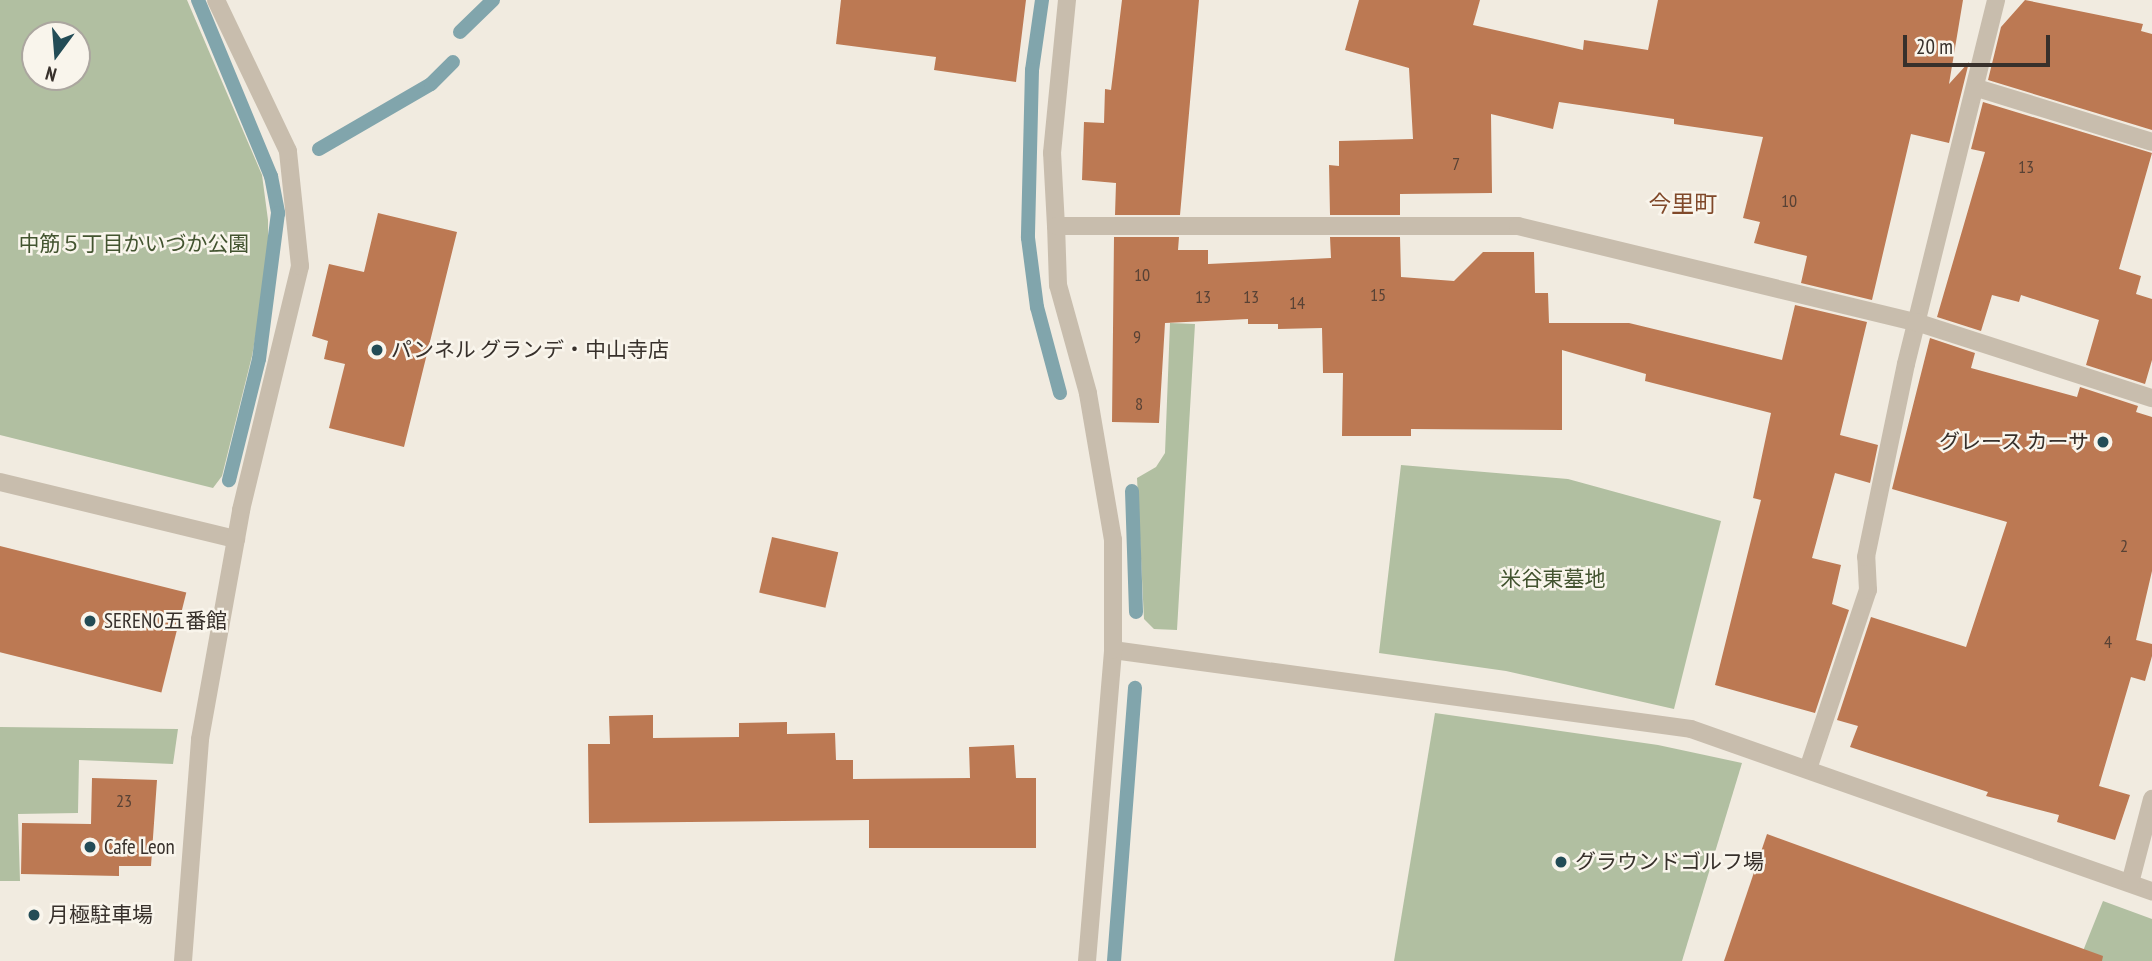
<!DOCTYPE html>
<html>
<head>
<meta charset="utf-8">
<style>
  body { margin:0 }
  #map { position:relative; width:2152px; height:961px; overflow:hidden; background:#f1ebe0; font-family:"PT Sans Narrow","Noto Sans JP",sans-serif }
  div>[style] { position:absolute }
  .green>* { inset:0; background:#b1bfa1 }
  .stream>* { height:14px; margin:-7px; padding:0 7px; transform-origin:7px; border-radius:7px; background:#81a5ac }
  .building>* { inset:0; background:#bc7953; transform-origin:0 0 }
  .minor>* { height:18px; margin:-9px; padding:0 9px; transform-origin:9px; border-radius:9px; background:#c8bdad }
  .dots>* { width:19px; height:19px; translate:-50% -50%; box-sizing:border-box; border:4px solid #f9f5ec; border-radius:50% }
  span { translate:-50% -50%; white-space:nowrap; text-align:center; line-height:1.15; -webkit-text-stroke:5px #f9f5ec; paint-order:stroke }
  .number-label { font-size:18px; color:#584235 }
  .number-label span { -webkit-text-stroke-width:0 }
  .park-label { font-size:21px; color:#435430 }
  .poi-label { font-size:21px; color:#37302b }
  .left { translate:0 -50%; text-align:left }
  .right { translate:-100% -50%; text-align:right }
  .neighbourhood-label { font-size:23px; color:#80492a }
  .north { position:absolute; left:21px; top:21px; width:70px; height:70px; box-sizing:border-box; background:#f9f5ec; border:2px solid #aba69f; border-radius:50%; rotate:196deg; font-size:19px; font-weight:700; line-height:28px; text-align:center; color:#37302b }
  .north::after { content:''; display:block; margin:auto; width:24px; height:32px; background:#234c56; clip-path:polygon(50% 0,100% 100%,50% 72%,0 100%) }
  .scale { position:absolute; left:1903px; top:35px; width:147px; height:32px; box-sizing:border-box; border:4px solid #37302b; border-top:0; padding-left:9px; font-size:21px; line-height:24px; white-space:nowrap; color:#37302b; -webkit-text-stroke:5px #f9f5ec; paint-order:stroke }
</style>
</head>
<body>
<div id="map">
  <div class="green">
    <i style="clip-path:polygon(evenodd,0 0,187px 0,262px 175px,268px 220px,268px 266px,252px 356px,222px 476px,213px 488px,0 435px,0 0,35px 35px,77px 35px,77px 77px,35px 77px,35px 35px)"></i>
    <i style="clip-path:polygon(1170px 323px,1195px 324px,1177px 630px,1154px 629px,1144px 619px,1137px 478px,1156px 467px,1165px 453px)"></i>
    <i style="clip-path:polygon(1401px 465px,1568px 479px,1721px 521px,1674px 709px,1506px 671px,1379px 653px)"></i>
    <i style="clip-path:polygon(1435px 713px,1658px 745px,1742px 763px,1682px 961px,1394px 961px)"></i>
    <i style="clip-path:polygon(0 727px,178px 729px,173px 764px,79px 760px,78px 813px,18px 814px,20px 881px,0 881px)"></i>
    <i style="clip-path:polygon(2103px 901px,2152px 919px,2152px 961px,2079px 961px)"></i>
  </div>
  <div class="stream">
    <i style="left:198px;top:0;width:191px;rotate:67.5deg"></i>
    <i style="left:271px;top:176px;width:38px;rotate:79deg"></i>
    <i style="left:278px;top:213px;width:147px;rotate:97.4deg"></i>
    <i style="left:259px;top:359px;width:125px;rotate:103.9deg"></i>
    <i style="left:1042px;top:0;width:71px;rotate:98.1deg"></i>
    <i style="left:1032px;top:70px;width:168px;rotate:91.4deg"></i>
    <i style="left:1028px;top:238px;width:70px;rotate:82.6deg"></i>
    <i style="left:1037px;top:307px;width:89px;rotate:75deg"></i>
    <i style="left:460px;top:32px;width:46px;rotate:-44.1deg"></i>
    <i style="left:319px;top:149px;width:129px;rotate:-30.1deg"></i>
    <i style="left:431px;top:84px;width:31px;rotate:-45deg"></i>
    <i style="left:1132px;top:491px;width:121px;rotate:88.1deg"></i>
    <i style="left:1114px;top:961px;width:274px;rotate:-85.6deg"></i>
  </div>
  <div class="building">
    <i style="clip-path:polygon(841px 0,1026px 0,1016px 82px,934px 70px,936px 57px,836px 44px)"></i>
    <i style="clip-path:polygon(1122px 0,1199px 0,1180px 215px,1115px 215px,1116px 183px,1082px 180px,1084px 122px,1104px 123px,1105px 89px,1111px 90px)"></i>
    <i style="clip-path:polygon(1359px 0,1480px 0,1473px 25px,1583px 50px,1584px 40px,1648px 50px,1658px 0,1963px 0,1949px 84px,1969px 62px,1949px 143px,1911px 134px,1872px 300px,1801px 283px,1807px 256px,1754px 243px,1760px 222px,1743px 218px,1763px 137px,1674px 124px,1674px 119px,1559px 102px,1553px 129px,1491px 114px,1492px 193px,1400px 194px,1400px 215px,1330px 215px,1329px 165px,1339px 166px,1339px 141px,1413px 139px,1409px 68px,1345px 50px)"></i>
    <i style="clip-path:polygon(2025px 0,2143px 24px,2141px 31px,2152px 34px,2152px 130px,1988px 80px,2001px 27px)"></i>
    <i style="clip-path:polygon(1983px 102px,2152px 153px,2119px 269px,2141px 276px,2136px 294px,2152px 299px,2152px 360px,2145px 384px,2086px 365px,2099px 320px,2021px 295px,2019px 302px,1992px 295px,1981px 331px,1937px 317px,1985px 152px,1971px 149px)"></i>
    <i style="clip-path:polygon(378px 213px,457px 232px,404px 447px,329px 428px,345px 364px,324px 359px,328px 341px,312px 336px,329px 264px,364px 272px)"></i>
    <i style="clip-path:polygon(1114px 237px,1179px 237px,1178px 250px,1208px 250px,1208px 264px,1331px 258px,1330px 237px,1400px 237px,1401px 277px,1454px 281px,1483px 252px,1534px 252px,1535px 293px,1548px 293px,1549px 323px,1629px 323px,1782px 360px,1795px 305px,1867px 322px,1840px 435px,1878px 445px,1870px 483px,1835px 473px,1812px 558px,1841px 565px,1832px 604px,1849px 610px,1815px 713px,1715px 685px,1761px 500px,1753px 498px,1771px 413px,1645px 381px,1646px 374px,1562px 350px,1562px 430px,1411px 429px,1411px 436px,1342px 436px,1343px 373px,1323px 373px,1322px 328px,1278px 329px,1278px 324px,1248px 324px,1248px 319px,1165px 323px,1159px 423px,1112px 422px)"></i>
    <i style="clip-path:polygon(1930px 338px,1975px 353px,1971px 368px,2077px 397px,2080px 387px,2138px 406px,2136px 412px,2152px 417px,2152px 571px,2136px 640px,2152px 644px,2152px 656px,2145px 681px,2131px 677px,2099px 786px,2130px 795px,2115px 840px,2057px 822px,2059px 815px,1986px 796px,1988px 792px,1850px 747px,1858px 726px,1837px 720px,1871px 617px,1966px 647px,2007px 522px,1892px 489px)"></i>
    <i style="left:772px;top:537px;width:68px;height:57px;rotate:13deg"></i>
    <i style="left:0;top:546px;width:192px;height:103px;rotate:14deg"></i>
    <i style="clip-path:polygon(653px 715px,653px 738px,739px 737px,739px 723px,787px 722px,787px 734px,835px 733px,836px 760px,853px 760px,853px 779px,970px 778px,969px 747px,1014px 745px,1016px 778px,1036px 778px,1036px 848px,869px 848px,869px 820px,589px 823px,588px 744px,610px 744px,609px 716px)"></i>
    <i style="clip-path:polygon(92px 778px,157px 780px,151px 866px,119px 866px,119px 876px,21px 874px,22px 823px,91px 824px)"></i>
    <i style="clip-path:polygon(1767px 834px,2103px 956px,2102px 961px,1724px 961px)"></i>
  </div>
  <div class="minor">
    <i style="left:1977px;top:88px;width:183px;rotate:17.1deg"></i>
    <i style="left:1056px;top:226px;width:73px;rotate:-93.1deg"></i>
    <i style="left:1052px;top:153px;width:154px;rotate:-84.4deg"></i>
    <i style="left:0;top:482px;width:243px;rotate:13.6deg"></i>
    <i style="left:1113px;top:650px;width:583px;rotate:7.78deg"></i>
    <i style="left:1691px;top:729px;width:489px;rotate:19.4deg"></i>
    <i style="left:1808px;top:769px;width:189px;rotate:-71.5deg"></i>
    <i style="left:1868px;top:590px;width:33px;rotate:-93deg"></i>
    <i style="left:1866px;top:557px;width:197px;rotate:-78.3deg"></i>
    <i style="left:1906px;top:364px;width:375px;rotate:-76.1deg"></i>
    <i style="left:2130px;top:883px;width:87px;rotate:-75.3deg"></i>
    <i style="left:183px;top:961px;width:223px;rotate:-85.6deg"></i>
    <i style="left:200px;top:739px;width:233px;rotate:-79.8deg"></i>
    <i style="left:241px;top:510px;width:251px;rotate:-76.4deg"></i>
    <i style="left:300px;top:266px;width:116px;rotate:-96deg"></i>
    <i style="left:288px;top:151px;width:167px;rotate:-115.5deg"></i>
    <i style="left:1087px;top:961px;width:312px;rotate:-85.2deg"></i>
    <i style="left:1113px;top:650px;width:110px;rotate:-90deg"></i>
    <i style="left:1113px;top:540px;width:149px;rotate:-99.7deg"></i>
    <i style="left:1088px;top:393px;width:112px;rotate:-105.5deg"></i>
    <i style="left:1058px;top:285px;width:59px;rotate:-91.9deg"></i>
    <i style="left:1056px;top:226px;width:462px"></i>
    <i style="left:1518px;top:226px;width:409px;rotate:13.6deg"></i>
    <i style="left:1916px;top:322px;width:248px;rotate:17.9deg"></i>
  </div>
  <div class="dots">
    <i style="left:377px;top:350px;background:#234c56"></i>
    <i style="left:2103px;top:442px;background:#234c56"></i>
    <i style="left:90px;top:621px;background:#234c56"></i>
    <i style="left:90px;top:847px;background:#234c56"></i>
    <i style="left:1561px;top:862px;background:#234c56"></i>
    <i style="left:34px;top:915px;background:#234c56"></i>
  </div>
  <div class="number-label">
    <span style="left:1456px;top:164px">7</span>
    <span style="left:2026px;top:167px">13</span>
    <span style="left:1789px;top:201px">10</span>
    <span style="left:1142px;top:275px">10</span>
    <span style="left:1378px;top:295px">15</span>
    <span style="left:1203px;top:297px">13</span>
    <span style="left:1251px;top:297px">13</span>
    <span style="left:1297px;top:303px">14</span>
    <span style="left:1137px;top:337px">9</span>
    <span style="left:1139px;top:404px">8</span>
    <span style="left:2124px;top:546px">2</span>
    <span style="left:2108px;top:642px">4</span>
    <span style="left:124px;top:801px">23</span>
  </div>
  <div class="park-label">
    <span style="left:134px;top:244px">中筋５丁目かいづか公園</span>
    <span style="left:1553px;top:579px">米谷東墓地</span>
  </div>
  <div class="poi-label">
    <span class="left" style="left:391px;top:350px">パンネル グランデ・中山寺店</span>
    <span class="right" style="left:2089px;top:442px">グレース カーサ</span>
    <span class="left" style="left:104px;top:621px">SERENO五番館</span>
    <span class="left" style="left:104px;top:847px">Cafe Leon</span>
    <span class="left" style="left:1575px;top:862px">グラウンドゴルフ場</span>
    <span class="left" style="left:48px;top:915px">月極駐車場</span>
  </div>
  <div class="neighbourhood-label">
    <span style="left:1683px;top:204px">今里町</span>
  </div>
  <div class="north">N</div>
  <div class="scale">20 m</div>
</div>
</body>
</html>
